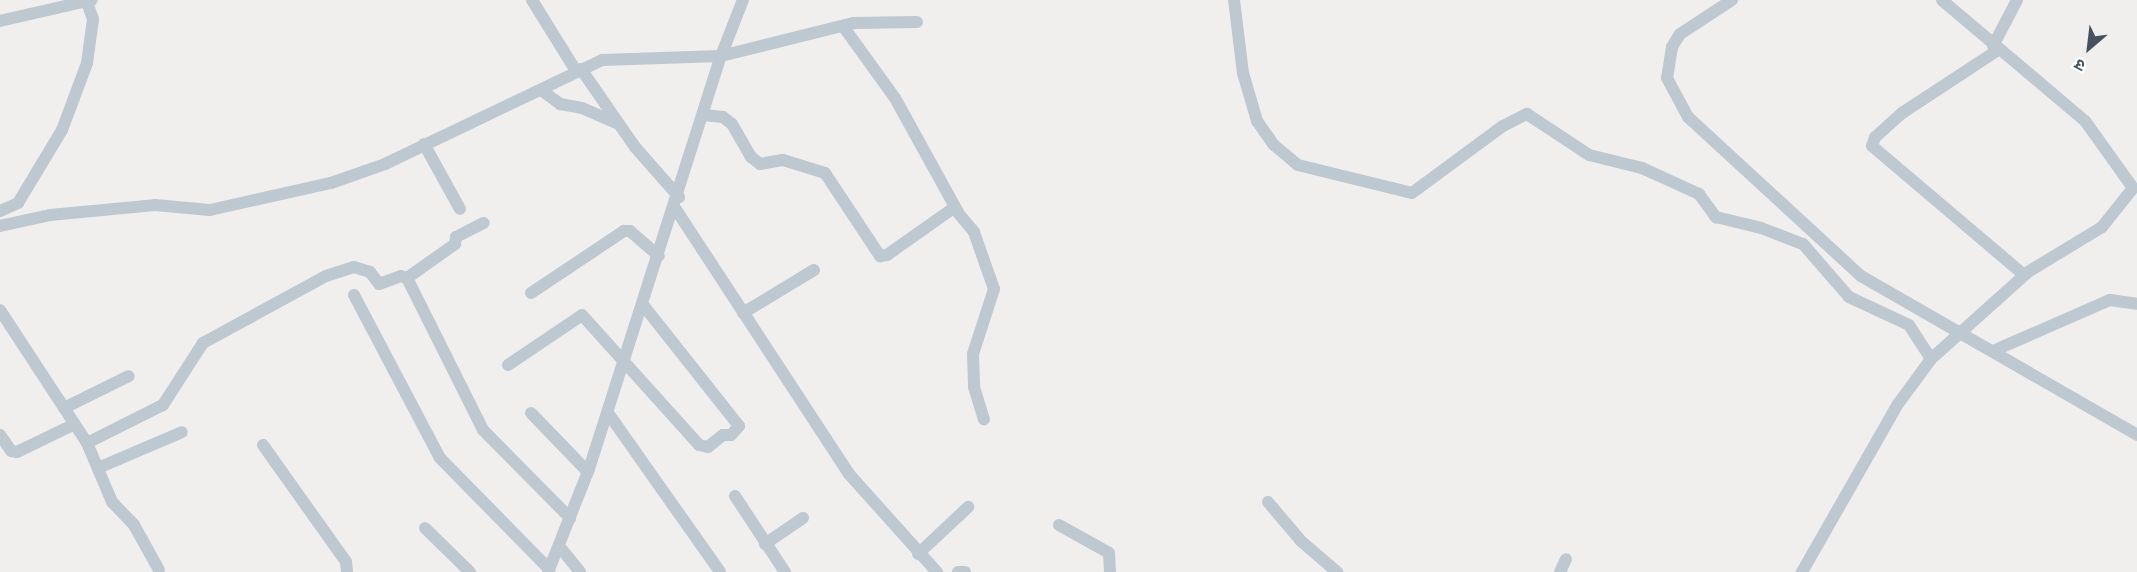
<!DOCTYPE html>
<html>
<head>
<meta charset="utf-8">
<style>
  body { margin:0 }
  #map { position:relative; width:2137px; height:572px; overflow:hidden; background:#f1eeee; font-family:Overpass,"Noto Sans Devanagari",sans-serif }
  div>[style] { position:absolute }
  .minor>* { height:12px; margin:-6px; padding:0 6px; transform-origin:6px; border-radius:6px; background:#bdc8d1 }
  span { translate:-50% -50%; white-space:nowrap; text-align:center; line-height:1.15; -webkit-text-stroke:5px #fff; paint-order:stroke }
  .north { position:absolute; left:2059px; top:18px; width:60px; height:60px; -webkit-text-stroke:4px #fff; paint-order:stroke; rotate:208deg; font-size:16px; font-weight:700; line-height:24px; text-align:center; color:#45515c }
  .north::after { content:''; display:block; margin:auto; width:21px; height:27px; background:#45515c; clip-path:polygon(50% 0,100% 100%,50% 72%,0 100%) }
</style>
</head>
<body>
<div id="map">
  <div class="minor">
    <i style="left:532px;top:0;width:84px;rotate:58.2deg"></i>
    <i style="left:1234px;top:0;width:74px;rotate:83deg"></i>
    <i style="left:1243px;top:73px;width:50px;rotate:73.7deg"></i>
    <i style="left:1257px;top:121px;width:29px;rotate:55deg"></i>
    <i style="left:1274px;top:145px;width:31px;rotate:40deg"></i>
    <i style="left:1298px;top:165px;width:117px;rotate:13.8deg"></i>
    <i style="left:1412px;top:193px;width:113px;rotate:-36.4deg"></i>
    <i style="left:1503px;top:126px;width:27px;rotate:-27deg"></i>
    <i style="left:1527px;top:114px;width:74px;rotate:33.5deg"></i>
    <i style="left:1589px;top:155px;width:55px;rotate:13.8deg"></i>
    <i style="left:1642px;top:168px;width:63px;rotate:24.5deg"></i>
    <i style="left:1699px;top:194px;width:29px;rotate:54deg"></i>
    <i style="left:1716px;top:217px;width:46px;rotate:13.7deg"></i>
    <i style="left:1761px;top:228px;width:45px;rotate:20.9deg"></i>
    <i style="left:1803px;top:244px;width:70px;rotate:49deg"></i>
    <i style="left:1849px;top:297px;width:66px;rotate:25deg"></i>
    <i style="left:1909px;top:325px;width:40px;rotate:57.1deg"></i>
    <i style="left:1732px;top:0;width:62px;rotate:146.8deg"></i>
    <i style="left:1680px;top:34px;width:15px;rotate:122deg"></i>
    <i style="left:1672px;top:47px;width:31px;rotate:99deg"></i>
    <i style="left:1667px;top:78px;width:44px;rotate:61.7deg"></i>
    <i style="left:1688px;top:117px;width:235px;rotate:42.6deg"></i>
    <i style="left:1861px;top:276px;width:319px;rotate:29.9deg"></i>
    <i style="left:0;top:21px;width:94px;rotate:-12.9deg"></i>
    <i style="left:843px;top:26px;width:89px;rotate:54.2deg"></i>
    <i style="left:895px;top:98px;width:132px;rotate:61.1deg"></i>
    <i style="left:959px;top:214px;width:23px;rotate:50deg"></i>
    <i style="left:974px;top:232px;width:60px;rotate:70.7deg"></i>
    <i style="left:994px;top:289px;width:68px;rotate:107.9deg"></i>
    <i style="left:973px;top:354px;width:33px;rotate:88deg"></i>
    <i style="left:974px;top:387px;width:34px;rotate:73deg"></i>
    <i style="left:1993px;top:46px;width:52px;rotate:-62.4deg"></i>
    <i style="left:1998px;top:50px;width:115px;rotate:146.7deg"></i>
    <i style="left:1902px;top:113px;width:36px;rotate:138deg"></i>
    <i style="left:1875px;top:137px;width:9px;rotate:108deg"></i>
    <i style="left:1872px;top:146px;width:199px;rotate:40.3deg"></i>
    <i style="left:581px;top:69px;width:95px;rotate:55.3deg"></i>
    <i style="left:635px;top:147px;width:67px;rotate:48.7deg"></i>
    <i style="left:541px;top:90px;width:24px;rotate:36deg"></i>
    <i style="left:560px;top:104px;width:22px;rotate:10deg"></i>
    <i style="left:582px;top:108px;width:40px;rotate:23.4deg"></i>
    <i style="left:703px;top:115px;width:20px;rotate:6deg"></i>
    <i style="left:723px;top:117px;width:11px;rotate:38deg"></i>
    <i style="left:732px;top:124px;width:38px;rotate:60deg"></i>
    <i style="left:751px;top:157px;width:11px;rotate:38deg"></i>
    <i style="left:760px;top:164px;width:23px;rotate:-10deg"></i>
    <i style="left:783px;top:160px;width:44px;rotate:17.2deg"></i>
    <i style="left:825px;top:173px;width:100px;rotate:56.5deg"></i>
    <i style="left:880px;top:256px;width:7px;rotate:-8deg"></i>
    <i style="left:887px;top:255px;width:83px;rotate:-35.2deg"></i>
    <i style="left:424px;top:144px;width:74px;rotate:61deg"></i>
    <i style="left:675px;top:208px;width:318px;rotate:56.8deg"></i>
    <i style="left:849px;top:474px;width:132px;rotate:48.1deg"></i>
    <i style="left:0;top:211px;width:20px;rotate:-24deg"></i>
    <i style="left:18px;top:203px;width:85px;rotate:-58.9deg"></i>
    <i style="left:62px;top:130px;width:72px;rotate:-69.5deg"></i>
    <i style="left:87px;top:63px;width:44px;rotate:-82.2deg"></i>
    <i style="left:93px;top:19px;width:20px;rotate:-110deg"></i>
    <i style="left:0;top:226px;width:51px;rotate:-12.4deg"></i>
    <i style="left:50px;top:215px;width:105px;rotate:-5.4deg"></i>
    <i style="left:155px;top:205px;width:55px;rotate:5.2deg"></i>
    <i style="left:210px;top:210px;width:124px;rotate:-12.6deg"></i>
    <i style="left:331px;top:183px;width:57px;rotate:-19.4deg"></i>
    <i style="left:385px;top:164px;width:241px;rotate:-25.6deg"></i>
    <i style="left:602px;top:60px;width:119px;rotate:-1.9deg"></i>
    <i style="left:721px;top:56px;width:136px;rotate:-14deg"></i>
    <i style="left:853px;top:23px;width:64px;rotate:-0.9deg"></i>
    <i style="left:407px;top:278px;width:59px;rotate:-35.3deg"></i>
    <i style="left:455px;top:244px;width:7px;rotate:-82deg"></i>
    <i style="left:456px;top:237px;width:31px;rotate:-27deg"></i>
    <i style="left:531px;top:293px;width:112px;rotate:-33.7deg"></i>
    <i style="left:624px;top:231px;width:6px"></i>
    <i style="left:630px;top:231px;width:38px;rotate:41deg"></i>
    <i style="left:354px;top:295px;width:184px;rotate:62.2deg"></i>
    <i style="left:440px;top:458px;width:156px;rotate:45.5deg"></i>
    <i style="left:0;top:310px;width:159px;rotate:56.8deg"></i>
    <i style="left:87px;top:443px;width:64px;rotate:67deg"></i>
    <i style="left:112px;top:502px;width:32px;rotate:46deg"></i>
    <i style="left:134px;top:525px;width:51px;rotate:60.9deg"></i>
    <i style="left:743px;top:313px;width:83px;rotate:-31.2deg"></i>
    <i style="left:1993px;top:351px;width:128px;rotate:-23.6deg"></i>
    <i style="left:2110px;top:300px;width:27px;rotate:8deg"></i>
    <i style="left:508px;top:365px;width:89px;rotate:-34deg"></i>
    <i style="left:582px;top:315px;width:175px;rotate:48deg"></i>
    <i style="left:699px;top:445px;width:9px;rotate:13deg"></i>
    <i style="left:708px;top:447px;width:19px;rotate:-39deg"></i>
    <i style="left:723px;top:435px;width:8px"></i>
    <i style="left:731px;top:435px;width:12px;rotate:-48deg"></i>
    <i style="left:739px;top:426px;width:154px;rotate:-128.4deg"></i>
    <i style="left:64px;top:408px;width:72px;rotate:-26.2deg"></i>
    <i style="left:531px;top:413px;width:82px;rotate:46deg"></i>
    <i style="left:608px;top:413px;width:194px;rotate:54.8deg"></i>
    <i style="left:0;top:435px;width:19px;rotate:55deg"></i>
    <i style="left:11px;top:451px;width:6px;rotate:9deg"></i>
    <i style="left:17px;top:452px;width:64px;rotate:-25.8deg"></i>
    <i style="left:87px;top:443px;width:85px;rotate:-26.6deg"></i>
    <i style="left:163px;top:405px;width:74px;rotate:-57.2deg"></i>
    <i style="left:203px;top:343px;width:140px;rotate:-28.6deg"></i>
    <i style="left:326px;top:276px;width:29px;rotate:-18deg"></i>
    <i style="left:354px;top:267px;width:17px;rotate:17deg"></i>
    <i style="left:370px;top:272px;width:15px;rotate:53deg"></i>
    <i style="left:379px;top:284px;width:23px;rotate:-20deg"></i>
    <i style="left:401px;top:276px;width:6px;rotate:18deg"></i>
    <i style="left:407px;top:278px;width:170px;rotate:63.4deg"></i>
    <i style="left:483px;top:430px;width:124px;rotate:45.3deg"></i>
    <i style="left:263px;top:445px;width:143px;rotate:54.6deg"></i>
    <i style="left:346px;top:562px;width:10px;rotate:84deg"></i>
    <i style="left:98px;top:468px;width:91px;rotate:-23.2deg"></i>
    <i style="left:735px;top:496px;width:91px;rotate:56.7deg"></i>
    <i style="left:1268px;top:502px;width:51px;rotate:49.8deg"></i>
    <i style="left:1301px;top:541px;width:48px;rotate:40.7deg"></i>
    <i style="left:1059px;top:525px;width:57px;rotate:29.2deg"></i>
    <i style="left:1109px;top:553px;width:19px;rotate:87deg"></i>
    <i style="left:425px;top:528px;width:63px;rotate:44.4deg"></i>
    <i style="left:765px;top:544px;width:46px;rotate:-34.4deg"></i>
    <i style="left:559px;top:546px;width:33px;rotate:51deg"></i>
    <i style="left:918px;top:554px;width:69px;rotate:-43.2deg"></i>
    <i style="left:548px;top:572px;width:111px;rotate:-68.3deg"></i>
    <i style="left:589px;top:469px;width:434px;rotate:-72.3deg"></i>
    <i style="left:721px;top:56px;width:60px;rotate:-68.6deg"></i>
    <i style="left:958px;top:572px;width:7px"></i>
    <i style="left:1560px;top:572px;width:14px;rotate:-65deg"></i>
    <i style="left:1802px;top:572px;width:193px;rotate:-60.3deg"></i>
    <i style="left:1898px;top:404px;width:56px;rotate:-53.7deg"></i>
    <i style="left:1931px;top:359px;width:130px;rotate:-41.9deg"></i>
    <i style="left:2028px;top:272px;width:87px;rotate:-31.3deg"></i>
    <i style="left:2102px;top:227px;width:50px;rotate:-51.5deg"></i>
    <i style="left:2133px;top:188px;width:82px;rotate:-125.6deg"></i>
    <i style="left:2085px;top:121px;width:187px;rotate:-139.8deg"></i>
  </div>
  <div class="north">उ</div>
</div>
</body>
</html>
